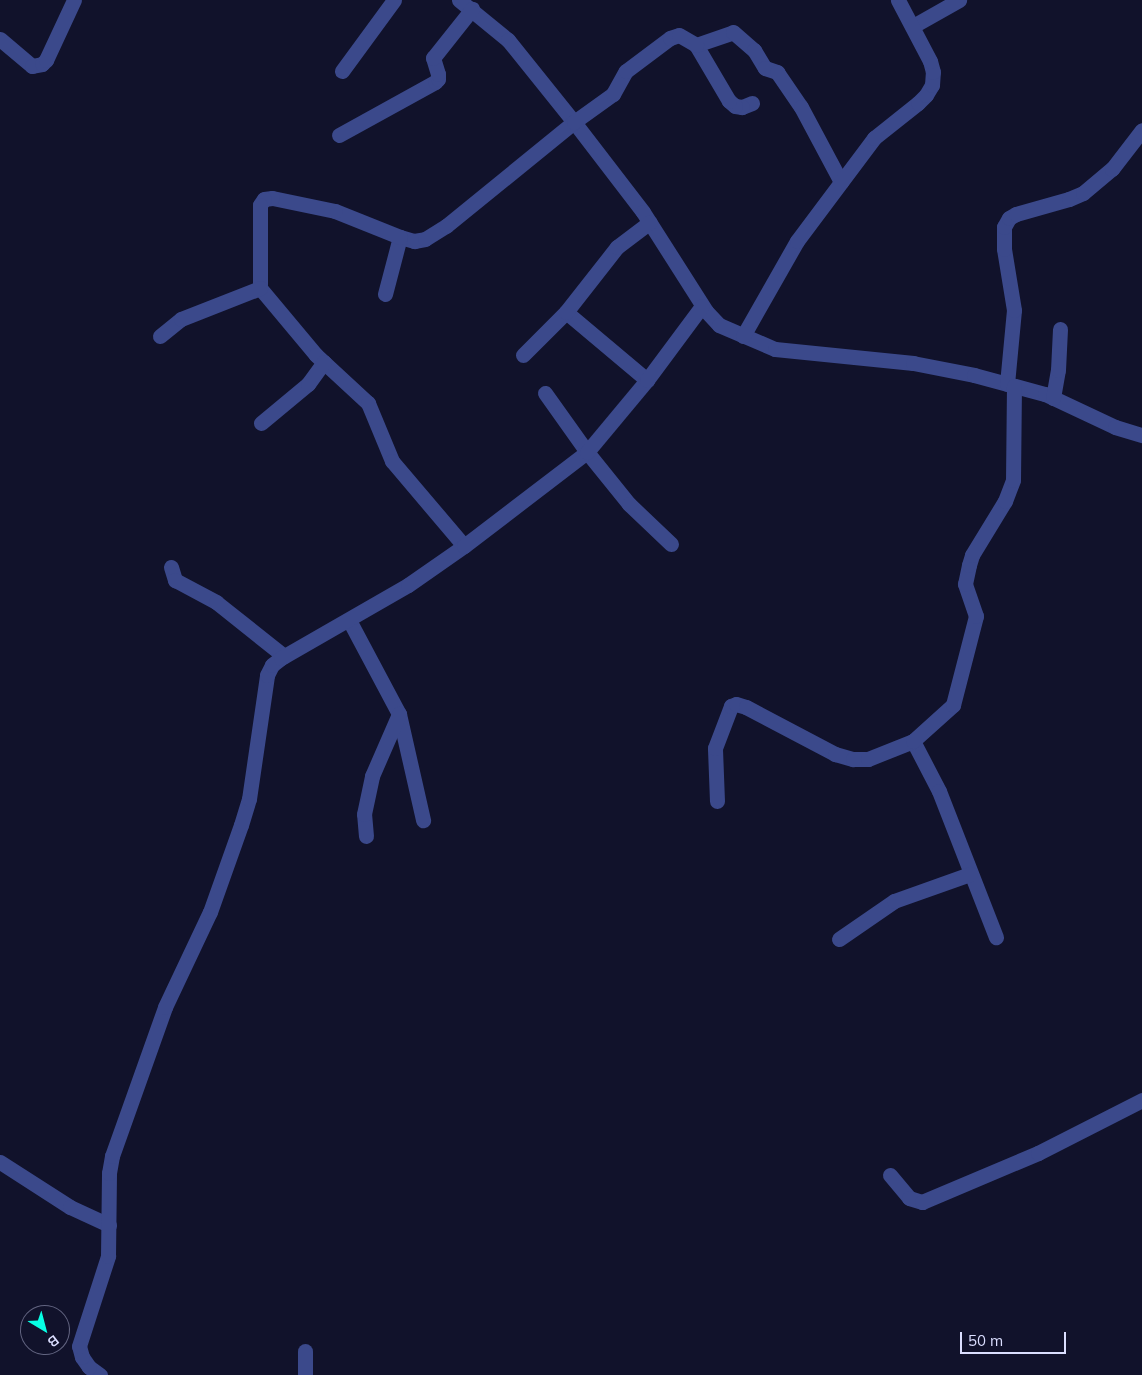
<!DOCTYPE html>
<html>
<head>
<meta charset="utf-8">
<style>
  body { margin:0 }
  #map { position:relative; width:1142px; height:1375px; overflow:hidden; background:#11122b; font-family:Mulish,sans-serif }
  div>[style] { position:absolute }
  .minor>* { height:15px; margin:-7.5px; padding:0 7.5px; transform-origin:7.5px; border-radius:7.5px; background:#3b498b }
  span { translate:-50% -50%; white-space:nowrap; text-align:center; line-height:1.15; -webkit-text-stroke:5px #11122b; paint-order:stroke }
  .north { position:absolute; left:20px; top:1305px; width:50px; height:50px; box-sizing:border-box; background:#11122b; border:1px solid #626480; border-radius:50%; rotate:143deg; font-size:14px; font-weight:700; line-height:20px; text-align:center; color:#dbdeff }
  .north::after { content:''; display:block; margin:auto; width:18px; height:22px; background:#07ffe4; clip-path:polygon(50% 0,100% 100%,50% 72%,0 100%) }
  .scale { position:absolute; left:960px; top:1332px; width:106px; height:22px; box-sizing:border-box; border:2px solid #dbdeff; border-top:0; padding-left:6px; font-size:15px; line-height:18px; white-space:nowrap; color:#dbdeff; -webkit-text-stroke:4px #11122b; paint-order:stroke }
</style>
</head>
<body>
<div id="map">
  <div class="minor">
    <i style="left:459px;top:0;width:63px;rotate:39.2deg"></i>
    <i style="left:508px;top:40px;width:105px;rotate:51.2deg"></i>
    <i style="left:574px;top:122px;width:113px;rotate:52.5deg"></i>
    <i style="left:643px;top:212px;width:117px;rotate:57.5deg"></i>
    <i style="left:706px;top:311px;width:19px;rotate:47deg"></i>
    <i style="left:719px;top:325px;width:61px;rotate:23.2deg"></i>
    <i style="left:775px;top:349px;width:139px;rotate:5.8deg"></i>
    <i style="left:913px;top:363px;width:62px;rotate:11.1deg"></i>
    <i style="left:974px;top:375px;width:73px;rotate:15deg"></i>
    <i style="left:1045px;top:394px;width:77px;rotate:25.2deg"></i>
    <i style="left:1115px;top:427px;width:28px;rotate:17deg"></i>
    <i style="left:913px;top:26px;width:53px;rotate:-29.5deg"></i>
    <i style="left:0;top:39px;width:42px;rotate:40.2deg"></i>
    <i style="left:32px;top:66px;width:10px;rotate:-11deg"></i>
    <i style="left:42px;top:64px;width:6px;rotate:-45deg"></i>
    <i style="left:46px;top:60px;width:66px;rotate:-65deg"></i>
    <i style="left:342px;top:71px;width:88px;rotate:-53.8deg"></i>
    <i style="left:752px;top:103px;width:11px;rotate:158deg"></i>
    <i style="left:742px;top:107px;width:7px;rotate:-172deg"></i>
    <i style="left:735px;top:106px;width:8px;rotate:-140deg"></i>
    <i style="left:729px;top:101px;width:65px;rotate:-120.5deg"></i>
    <i style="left:696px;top:45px;width:39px;rotate:-19deg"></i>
    <i style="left:733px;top:32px;width:28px;rotate:41deg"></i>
    <i style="left:754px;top:50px;width:21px;rotate:59deg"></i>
    <i style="left:765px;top:68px;width:13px;rotate:18deg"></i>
    <i style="left:777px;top:72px;width:42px;rotate:55.6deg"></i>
    <i style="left:801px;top:107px;width:85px;rotate:61.9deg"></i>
    <i style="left:339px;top:135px;width:110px;rotate:-28.9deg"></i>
    <i style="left:435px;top:82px;width:4px;rotate:-45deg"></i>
    <i style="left:438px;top:79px;width:5px;rotate:-90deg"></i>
    <i style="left:438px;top:74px;width:17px;rotate:-107deg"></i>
    <i style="left:433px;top:58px;width:63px;rotate:-51.5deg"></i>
    <i style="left:400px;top:237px;width:15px;rotate:16deg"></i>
    <i style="left:414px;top:241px;width:11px;rotate:-10deg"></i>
    <i style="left:425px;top:239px;width:25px;rotate:-32deg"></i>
    <i style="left:446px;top:226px;width:165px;rotate:-39.1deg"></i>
    <i style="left:574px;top:122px;width:48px;rotate:-35.7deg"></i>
    <i style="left:613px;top:94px;width:26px;rotate:-61deg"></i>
    <i style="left:626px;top:71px;width:55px;rotate:-36.9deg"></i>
    <i style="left:670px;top:38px;width:9px;rotate:-18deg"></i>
    <i style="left:679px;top:35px;width:20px;rotate:30deg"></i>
    <i style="left:385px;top:294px;width:59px;rotate:-75.3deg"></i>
    <i style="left:400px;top:237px;width:70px;rotate:-158.2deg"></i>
    <i style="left:335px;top:211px;width:64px;rotate:-168.3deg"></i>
    <i style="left:272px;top:198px;width:8px;rotate:173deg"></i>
    <i style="left:264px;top:199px;width:7px;rotate:124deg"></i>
    <i style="left:260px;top:205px;width:83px;rotate:90deg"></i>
    <i style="left:260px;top:288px;width:87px;rotate:50.1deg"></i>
    <i style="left:316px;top:355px;width:71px;rotate:42.7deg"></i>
    <i style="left:368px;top:403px;width:63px;rotate:67.5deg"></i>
    <i style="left:392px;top:461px;width:111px;rotate:49.7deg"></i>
    <i style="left:566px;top:312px;width:106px;rotate:40deg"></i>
    <i style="left:160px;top:336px;width:27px;rotate:-39deg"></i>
    <i style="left:181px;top:319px;width:85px;rotate:-21.4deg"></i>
    <i style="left:743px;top:336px;width:109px;rotate:-60.4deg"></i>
    <i style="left:797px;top:241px;width:129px;rotate:-53.2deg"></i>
    <i style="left:874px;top:138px;width:56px;rotate:-38.5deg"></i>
    <i style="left:918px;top:103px;width:11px;rotate:-45deg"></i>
    <i style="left:926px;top:95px;width:12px;rotate:-59deg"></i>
    <i style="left:932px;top:85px;width:13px;rotate:-86deg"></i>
    <i style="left:933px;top:72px;width:11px;rotate:-105deg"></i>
    <i style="left:930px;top:61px;width:69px;rotate:-117.7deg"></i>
    <i style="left:523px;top:355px;width:61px;rotate:-45deg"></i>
    <i style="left:566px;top:312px;width:83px;rotate:-51.9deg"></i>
    <i style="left:617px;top:247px;width:41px;rotate:-37.1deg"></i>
    <i style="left:1007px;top:384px;width:74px;rotate:-84.6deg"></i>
    <i style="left:1014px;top:310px;width:62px;rotate:-99.3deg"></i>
    <i style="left:1004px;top:249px;width:22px;rotate:-90deg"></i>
    <i style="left:1004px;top:227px;width:10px;rotate:-61deg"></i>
    <i style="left:1009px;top:218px;width:8px;rotate:-30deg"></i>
    <i style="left:1016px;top:214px;width:55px;rotate:-15.8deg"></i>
    <i style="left:1069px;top:199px;width:15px;rotate:-23deg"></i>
    <i style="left:1083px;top:193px;width:38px;rotate:-40deg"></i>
    <i style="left:1112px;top:169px;width:49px;rotate:-52.4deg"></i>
    <i style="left:545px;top:393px;width:72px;rotate:54.6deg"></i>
    <i style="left:587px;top:452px;width:67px;rotate:51.1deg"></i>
    <i style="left:629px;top:504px;width:58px;rotate:43.6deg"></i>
    <i style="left:1053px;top:398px;width:28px;rotate:-80deg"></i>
    <i style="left:1058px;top:370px;width:41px;rotate:-87.2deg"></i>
    <i style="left:261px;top:423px;width:61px;rotate:-39.7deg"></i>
    <i style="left:308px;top:384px;width:27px;rotate:-54deg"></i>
    <i style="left:171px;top:567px;width:14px;rotate:73deg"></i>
    <i style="left:175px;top:580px;width:47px;rotate:28.2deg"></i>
    <i style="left:216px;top:602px;width:87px;rotate:38.5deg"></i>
    <i style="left:349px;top:620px;width:106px;rotate:62deg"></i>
    <i style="left:399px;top:714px;width:109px;rotate:77.2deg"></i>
    <i style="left:913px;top:741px;width:56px;rotate:62.5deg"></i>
    <i style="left:939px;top:791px;width:157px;rotate:68.7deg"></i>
    <i style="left:717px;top:801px;width:53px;rotate:-92.2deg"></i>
    <i style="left:715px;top:748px;width:45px;rotate:-69.1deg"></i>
    <i style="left:731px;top:706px;width:5px;rotate:-22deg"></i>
    <i style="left:736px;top:704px;width:10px;rotate:17deg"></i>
    <i style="left:746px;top:707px;width:101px;rotate:27.8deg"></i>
    <i style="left:835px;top:754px;width:19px;rotate:16deg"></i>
    <i style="left:853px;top:759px;width:15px"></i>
    <i style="left:868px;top:759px;width:48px;rotate:-21.8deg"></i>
    <i style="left:913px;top:741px;width:54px;rotate:-42deg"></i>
    <i style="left:953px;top:705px;width:92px;rotate:-75.5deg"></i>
    <i style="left:976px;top:616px;width:34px;rotate:-109deg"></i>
    <i style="left:965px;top:584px;width:19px;rotate:-78deg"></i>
    <i style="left:969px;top:565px;width:10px;rotate:-73deg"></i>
    <i style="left:972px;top:555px;width:63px;rotate:-58.6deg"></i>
    <i style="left:1005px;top:501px;width:22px;rotate:-69deg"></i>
    <i style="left:1013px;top:480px;width:94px;rotate:-89.4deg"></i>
    <i style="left:366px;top:836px;width:22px;rotate:-95deg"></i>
    <i style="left:364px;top:814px;width:39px;rotate:-78deg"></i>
    <i style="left:372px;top:776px;width:68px;rotate:-66.5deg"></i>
    <i style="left:839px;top:939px;width:67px;rotate:-34.6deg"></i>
    <i style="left:894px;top:901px;width:81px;rotate:-19.6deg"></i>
    <i style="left:0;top:1162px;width:83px;rotate:32.7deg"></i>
    <i style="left:70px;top:1207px;width:43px;rotate:24.8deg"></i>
    <i style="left:890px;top:1175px;width:30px;rotate:50deg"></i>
    <i style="left:909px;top:1198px;width:14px;rotate:17deg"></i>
    <i style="left:922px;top:1202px;width:126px;rotate:-22.9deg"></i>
    <i style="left:1038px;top:1153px;width:117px;rotate:-27deg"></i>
    <i style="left:305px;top:1351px;width:24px;rotate:90deg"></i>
    <i style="left:100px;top:1375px;width:14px;rotate:-144deg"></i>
    <i style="left:89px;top:1367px;width:12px;rotate:-125deg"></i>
    <i style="left:82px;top:1357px;width:11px;rotate:-105deg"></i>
    <i style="left:79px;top:1346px;width:95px;rotate:-72.1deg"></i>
    <i style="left:108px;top:1256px;width:83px;rotate:-89.3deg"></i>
    <i style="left:109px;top:1173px;width:17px;rotate:-80deg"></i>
    <i style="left:112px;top:1156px;width:158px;rotate:-70.4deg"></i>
    <i style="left:165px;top:1007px;width:105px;rotate:-64.7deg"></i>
    <i style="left:210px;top:912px;width:92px;rotate:-70.4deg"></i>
    <i style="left:241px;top:825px;width:27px;rotate:-73deg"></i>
    <i style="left:249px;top:799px;width:125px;rotate:-81.7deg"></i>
    <i style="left:267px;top:675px;width:11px;rotate:-63deg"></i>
    <i style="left:272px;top:665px;width:11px;rotate:-38deg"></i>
    <i style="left:281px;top:658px;width:146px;rotate:-29.9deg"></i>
    <i style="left:408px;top:585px;width:68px;rotate:-34.9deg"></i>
    <i style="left:464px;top:546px;width:155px;rotate:-37.4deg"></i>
    <i style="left:587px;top:452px;width:94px;rotate:-50.2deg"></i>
    <i style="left:647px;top:380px;width:92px;rotate:-53.4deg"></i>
  </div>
  <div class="north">B</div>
  <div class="scale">50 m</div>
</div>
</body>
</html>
